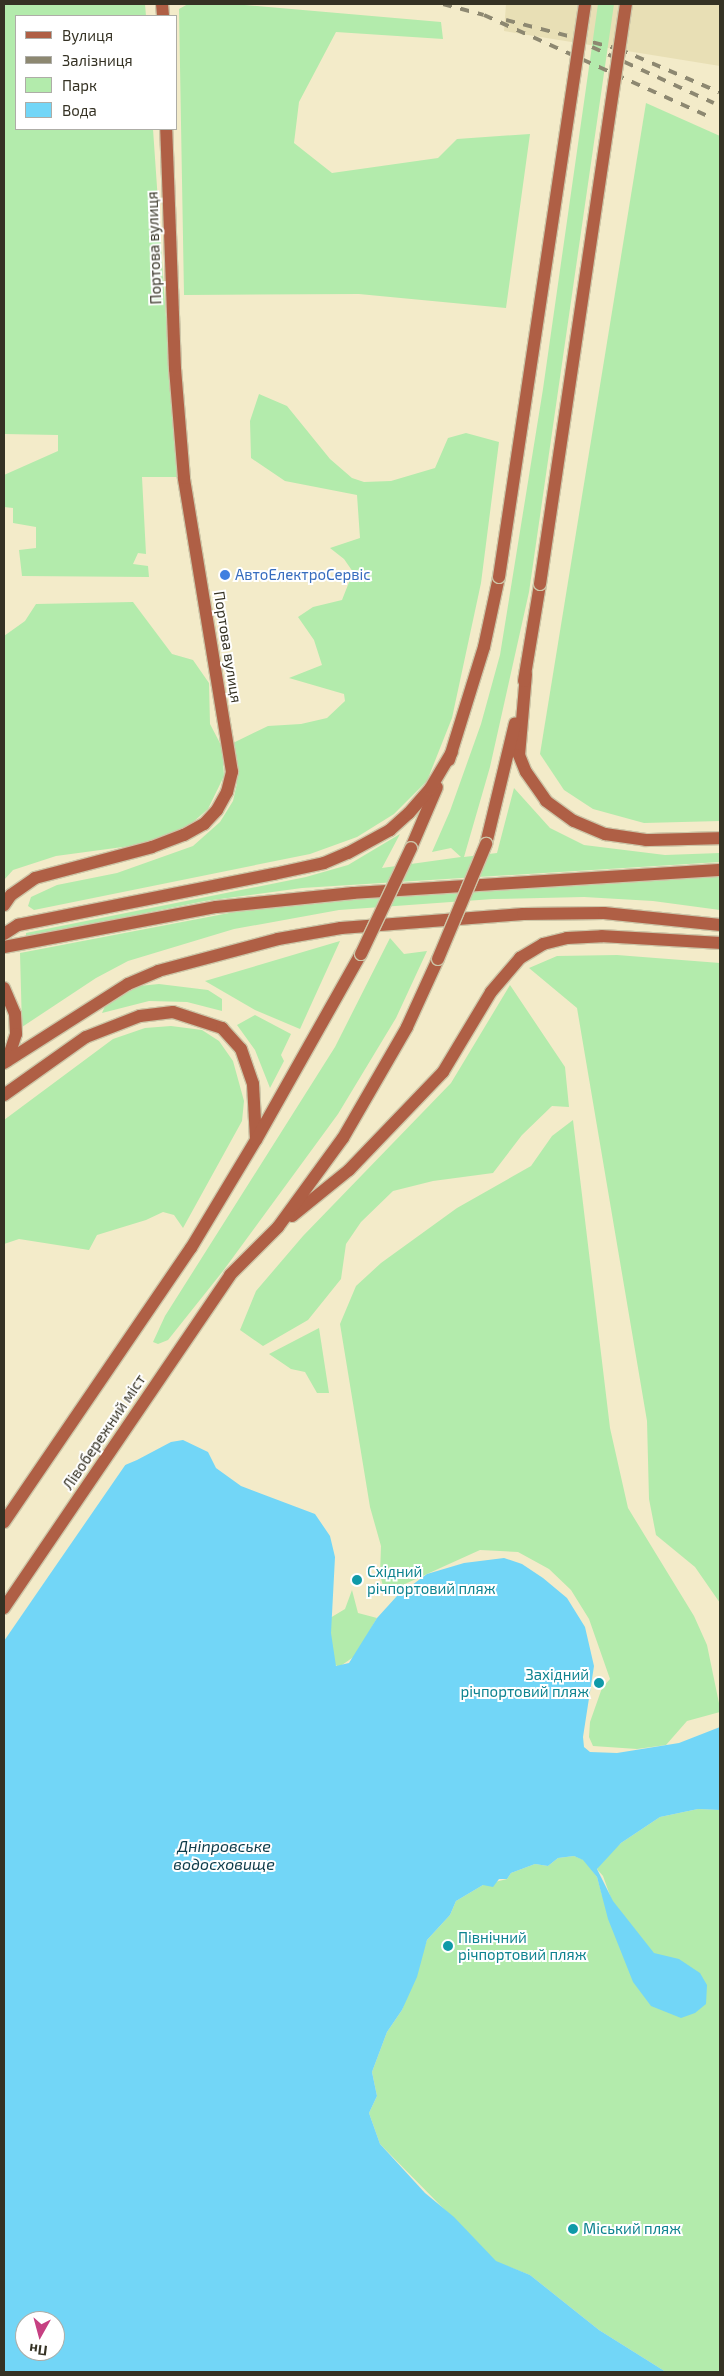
<!DOCTYPE html>
<html>
<head>
<meta charset="utf-8">
<style>
  body { margin:0 }
  #map { position:relative; width:724px; height:2376px; overflow:hidden; background:#f3ebc9; font-family:"Exo 2",sans-serif }
  div>[style] { position:absolute }
  .built>* { inset:0; background:#e8dfb5 }
  .green>* { inset:0; background:#b3ebac }
  .water>* { inset:0; background:#72d6f7 }
  .pier>* { inset:0; background:#f3ebc9 }
  .roads { filter:drop-shadow(1px 0 #cdc6a8) drop-shadow(-1px 0 #cdc6a8) drop-shadow(0 1px #cdc6a8) drop-shadow(0 -1px #cdc6a8) }
  .secondary>* { height:12px; margin:-6px; padding:0 6px; transform-origin:6px; border-radius:6px; background:#af5f45 }
  .rail>* { height:4px; margin-top:-2px; transform-origin:0; background:repeating-linear-gradient(90deg,#8d8871 0 9px,transparent 0 18px) }
  .bridges { filter:drop-shadow(1px 0 #cdc6a8) drop-shadow(-1px 0 #cdc6a8) drop-shadow(0 1px #cdc6a8) drop-shadow(0 -1px #cdc6a8) }
  .secondary-bridge>* { height:12px; margin:-6px; padding:0 6px; transform-origin:6px; border-radius:6px; background:#af5f45 }
  .dots>* { width:14px; height:14px; translate:-50% -50%; box-sizing:border-box; border:2px solid #fff; border-radius:50% }
  span { translate:-50% -50%; white-space:nowrap; text-align:center; line-height:1.15; -webkit-text-stroke:4px #fff; paint-order:stroke }
  .street-label { font-size:15px; color:#353224 }
  .shop-label { font-size:15px; color:#366cbe }
  .left { translate:0 -50%; text-align:left }
  .culture-label { font-size:15px; color:#0d838f }
  .right { translate:-100% -50%; text-align:right }
  .water-label { font-size:16px; color:#0e3c4a; font-style:italic }
  .frame { position:absolute; inset:0; border:5px solid #353224; pointer-events:none }
  .legend { position:absolute; left:15px; top:15px; width:162px; height:115px; box-sizing:border-box; background:#fff; border:1px solid #aeada7; margin:0; padding:6px 9px; list-style:none; font-size:15px; color:#353224 }
  .legend li { display:flex; align-items:center; gap:10px; height:25px }
  .legend b { width:25px; border:1px solid #aeada7 }
  .north { position:absolute; left:15px; top:2311px; width:50px; height:50px; box-sizing:border-box; background:#fff; border:1px solid #aeada7; border-radius:50%; rotate:187deg; font-size:14px; font-weight:700; line-height:20px; text-align:center; color:#353224 }
  .north::after { content:''; display:block; margin:auto; width:18px; height:22px; background:#c64082; clip-path:polygon(50% 0,100% 100%,50% 72%,0 100%) }
</style>
</head>
<body>
<div id="map">
  <div class="built">
    <i style="clip-path:polygon(506px 4px,720px 4px,720px 66px,504px 31px)"></i>
  </div>
  <div class="green">
    <i style="clip-path:polygon(4px 4px,145px 4px,146px 16px,16px 16px,16px 129px,153px 129px,177px 477px,142px 477px,146px 554px,138px 553px,133px 564px,148px 566px,149px 577px,22px 576px,19px 550px,36px 548px,36px 527px,13px 523px,13px 508px,4px 507px,4px 475px,58px 451px,58px 435px,4px 434px)"></i>
    <i style="clip-path:polygon(188px 4px,233px 4px,441px 22px,443px 39px,336px 32px,299px 102px,294px 143px,332px 173px,438px 158px,457px 139px,530px 134px,506px 308px,359px 294px,184px 295px,179px 9px)"></i>
    <i style="clip-path:polygon(598px 4px,614px 4px,529px 592px,490px 767px,464px 857px,497px 853px,514px 788px,550px 828px,584px 845px,665px 855px,720px 853px,720px 862px,302px 888px,205px 901px,26px 937px,26px 933px,306px 877px,348px 865px,400px 834px,382px 868px,461px 857px,451px 848px,432px 852px,450px 811px,481px 724px,500px 655px,543px 389px)"></i>
    <i style="clip-path:polygon(646px 103px,720px 136px,720px 821px,644px 823px,593px 809px,564px 790px,540px 754px)"></i>
    <i style="clip-path:polygon(259px 394px,287px 406px,330px 459px,352px 478px,364px 482px,391px 481px,435px 468px,448px 438px,466px 433px,499px 442px,481px 583px,452px 718px,427px 781px,394px 814px,357px 837px,310px 854px,34px 910px,28px 906px,31px 897px,57px 885px,117px 873px,193px 846px,220px 822px,233px 801px,237px 783px,233px 743px,268px 726px,301px 724px,327px 718px,345px 701px,344px 694px,289px 678px,322px 665px,314px 640px,298px 617px,313px 607px,342px 600px,353px 572px,344px 559px,330px 548px,360px 538px,357px 495px,285px 481px,251px 458px,250px 421px)"></i>
    <i style="clip-path:polygon(133px 602px,172px 654px,193px 660px,209px 683px,210px 724px,222px 747px,224px 776px,208px 809px,184px 830px,145px 844px,56px 856px,13px 870px,4px 880px,4px 636px,25px 621px,36px 604px)"></i>
    <i style="clip-path:polygon(720px 875px,720px 910px,653px 901px,584px 897px,493px 899px,339px 910px,234px 929px,128px 961px,96px 978px,22px 1027px,20px 953px,250px 909px,397px 892px)"></i>
    <i style="clip-path:polygon(390px 938px,404px 954px,427px 951px,396px 1018px,338px 1114px,223px 1271px,168px 1340px,158px 1344px,153px 1342px,165px 1316px,335px 1047px)"></i>
    <i style="clip-path:polygon(340px 941px,300px 1029px,255px 1010px,205px 981px)"></i>
    <i style="clip-path:polygon(617px 955px,720px 963px,720px 1603px,695px 1567px,656px 1535px,649px 1499px,647px 1421px,577px 1008px,529px 968px,557px 956px)"></i>
    <i style="clip-path:polygon(159px 984px,208px 990px,222px 999px,222px 1011px,187px 1002px,149px 1001px,102px 1013px,106px 1004px,122px 992px,139px 986px)"></i>
    <i style="clip-path:polygon(510px 985px,565px 1067px,569px 1107px,552px 1106px,522px 1135px,493px 1173px,433px 1181px,393px 1191px,361px 1222px,346px 1244px,341px 1279px,308px 1320px,263px 1346px,240px 1330px,256px 1291px,303px 1236px,451px 1083px)"></i>
    <i style="clip-path:polygon(255px 1015px,291px 1034px,281px 1055px,284px 1061px,270px 1088px,255px 1050px,237px 1025px)"></i>
    <i style="clip-path:polygon(171px 1026px,202px 1030px,219px 1041px,233px 1061px,244px 1101px,242px 1121px,183px 1228px,174px 1215px,163px 1212px,146px 1220px,97px 1235px,89px 1250px,19px 1239px,4px 1244px,4px 1120px,113px 1039px,145px 1028px)"></i>
    <i style="clip-path:polygon(573px 1120px,610px 1428px,628px 1508px,694px 1616px,707px 1645px,720px 1708px,720px 1712px,687px 1721px,666px 1745px,637px 1749px,593px 1746px,589px 1737px,590px 1722px,602px 1688px,610px 1679px,589px 1619px,571px 1590px,549px 1569px,518px 1552px,480px 1550px,385px 1593px,380px 1575px,381px 1546px,370px 1507px,340px 1324px,356px 1286px,381px 1263px,457px 1208px,531px 1166px,552px 1136px)"></i>
    <i style="clip-path:polygon(319px 1328px,329px 1393px,317px 1393px,305px 1372px,291px 1369px,269px 1354px)"></i>
    <i style="clip-path:polygon(352px 1590px,358px 1613px,377px 1618px,355px 1656px,339px 1667px,334px 1664px,332px 1656px,330px 1618px,345px 1609px)"></i>
    <i style="clip-path:polygon(698px 1809px,720px 1810px,720px 2372px,666px 2372px,599px 2330px,530px 2275px,496px 2262px,380px 2144px,369px 2113px,377px 2096px,372px 2072px,387px 2032px,402px 2010px,427px 1940px,450px 1915px,456px 1901px,483px 1885px,507px 1879px,511px 1873px,535px 1864px,548px 1866px,558px 1858px,574px 1856px,584px 1860px,597px 1877px,602px 1895px,612px 1901px,603px 1876px,597px 1869px,603px 1859px,621px 1843px,660px 1817px)"></i>
  </div>
  <div class="water">
    <i style="clip-path:polygon(evenodd,183px 1440px,208px 1452px,216px 1468px,241px 1486px,315px 1514px,330px 1536px,335px 1557px,331px 1633px,336px 1666px,349px 1663px,377px 1618px,397px 1596px,427px 1574px,464px 1563px,504px 1558px,522px 1564px,543px 1578px,567px 1598px,585px 1627px,594px 1666px,583px 1737px,584px 1747px,590px 1752px,617px 1753px,679px 1743px,720px 1727px,720px 1810px,698px 1809px,660px 1817px,621px 1843px,597px 1869px,613px 1901px,654px 1953px,679px 1959px,700px 1973px,707px 1985px,706px 2004px,695px 2013px,681px 2018px,651px 2006px,633px 1982px,608px 1919px,597px 1877px,583px 1860px,574px 1856px,558px 1858px,548px 1866px,535px 1864px,511px 1873px,507px 1879px,499px 1879px,493px 1887px,483px 1885px,456px 1901px,450px 1915px,427px 1940px,417px 1977px,402px 2010px,387px 2032px,372px 2072px,377px 2096px,369px 2113px,380px 2144px,425px 2193px,454px 2217px,496px 2261px,530px 2275px,599px 2330px,666px 2372px,4px 2372px,4px 1516px,137px 1460px,171px 1442px,183px 1440px,25px 2321px,55px 2321px,55px 2351px,25px 2351px,25px 2321px)"></i>
  </div>
  <div class="pier">
    <i style="clip-path:polygon(128px 1461px,48px 1577px,4px 1641px,4px 1514px)"></i>
  </div>
  <div class="roads">
    <div class="secondary">
      <i style="left:162px;top:4px;width:12px;rotate:85deg"></i>
      <i style="left:526px;top:674px;width:81px;rotate:94.9deg"></i>
      <i style="left:519px;top:755px;width:18px;rotate:68deg"></i>
      <i style="left:526px;top:772px;width:35px;rotate:55deg"></i>
      <i style="left:546px;top:801px;width:34px;rotate:36deg"></i>
      <i style="left:574px;top:821px;width:34px;rotate:23deg"></i>
      <i style="left:605px;top:834px;width:41px;rotate:8.3deg"></i>
      <i style="left:646px;top:840px;width:74px;rotate:-1.5deg"></i>
      <i style="left:524px;top:681px;width:98px;rotate:-80.6deg"></i>
      <i style="left:449px;top:760px;width:118px;rotate:-72.8deg"></i>
      <i style="left:484px;top:647px;width:72px;rotate:-77.9deg"></i>
      <i style="left:486px;top:844px;width:124px;rotate:-76.5deg"></i>
      <i style="left:411px;top:848px;width:66px;rotate:-66.9deg"></i>
      <i style="left:4px;top:905px;width:12px;rotate:-55deg"></i>
      <i style="left:11px;top:895px;width:29px;rotate:-35deg"></i>
      <i style="left:35px;top:878px;width:121px;rotate:-14.8deg"></i>
      <i style="left:152px;top:847px;width:34px;rotate:-21deg"></i>
      <i style="left:184px;top:835px;width:23px;rotate:-29deg"></i>
      <i style="left:204px;top:824px;width:19px;rotate:-47deg"></i>
      <i style="left:217px;top:810px;width:21px;rotate:-61deg"></i>
      <i style="left:227px;top:792px;width:21px;rotate:-76deg"></i>
      <i style="left:232px;top:772px;width:298px;rotate:-99.3deg"></i>
      <i style="left:184px;top:478px;width:109px;rotate:-94.7deg"></i>
      <i style="left:175px;top:369px;width:240px;rotate:-92.1deg"></i>
      <i style="left:4px;top:934px;width:17px;rotate:-33deg"></i>
      <i style="left:18px;top:925px;width:261px;rotate:-11.3deg"></i>
      <i style="left:274px;top:874px;width:51px;rotate:-12.4deg"></i>
      <i style="left:324px;top:863px;width:26px;rotate:-23deg"></i>
      <i style="left:348px;top:853px;width:48px;rotate:-28.7deg"></i>
      <i style="left:390px;top:830px;width:25px;rotate:-42deg"></i>
      <i style="left:409px;top:813px;width:32px;rotate:-49deg"></i>
      <i style="left:430px;top:789px;width:43px;rotate:-59.3deg"></i>
      <i style="left:4px;top:947px;width:216px;rotate:-10.7deg"></i>
      <i style="left:216px;top:907px;width:138px;rotate:-5.8deg"></i>
      <i style="left:353px;top:893px;width:368px;rotate:-3.6deg"></i>
      <i style="left:4px;top:988px;width:28px;rotate:67deg"></i>
      <i style="left:15px;top:1014px;width:20px;rotate:87deg"></i>
      <i style="left:16px;top:1034px;width:28px;rotate:108deg"></i>
      <i style="left:4px;top:1063px;width:147px;rotate:-32.5deg"></i>
      <i style="left:128px;top:984px;width:33px;rotate:-23deg"></i>
      <i style="left:158px;top:971px;width:124px;rotate:-14.9deg"></i>
      <i style="left:278px;top:939px;width:64px;rotate:-9.9deg"></i>
      <i style="left:341px;top:928px;width:183px;rotate:-4.4deg"></i>
      <i style="left:523px;top:914px;width:81px;rotate:-0.7deg"></i>
      <i style="left:604px;top:913px;width:117px;rotate:5.9deg"></i>
      <i style="left:4px;top:1095px;width:100px;rotate:-35.3deg"></i>
      <i style="left:86px;top:1037px;width:58px;rotate:-21.3deg"></i>
      <i style="left:140px;top:1016px;width:33px;rotate:-7deg"></i>
      <i style="left:173px;top:1012px;width:52px;rotate:18.1deg"></i>
      <i style="left:222px;top:1028px;width:28px;rotate:48deg"></i>
      <i style="left:241px;top:1049px;width:37px;rotate:71deg"></i>
      <i style="left:253px;top:1084px;width:55px;rotate:86.9deg"></i>
      <i style="left:292px;top:1216px;width:73px;rotate:-38.9deg"></i>
      <i style="left:349px;top:1170px;width:136px;rotate:-46.2deg"></i>
      <i style="left:443px;top:1072px;width:93px;rotate:-59deg"></i>
      <i style="left:491px;top:992px;width:45px;rotate:-49.5deg"></i>
      <i style="left:520px;top:958px;width:27px;rotate:-31deg"></i>
      <i style="left:543px;top:944px;width:25px;rotate:-14deg"></i>
      <i style="left:567px;top:938px;width:35px;rotate:-3deg"></i>
      <i style="left:602px;top:936px;width:118px;rotate:3.4deg"></i>
      <i style="left:4px;top:1522px;width:332px;rotate:-55.7deg"></i>
      <i style="left:191px;top:1248px;width:126px;rotate:-59deg"></i>
      <i style="left:256px;top:1140px;width:214px;rotate:-60.6deg"></i>
      <i style="left:4px;top:1608px;width:402px;rotate:-55.8deg"></i>
      <i style="left:230px;top:1275px;width:68px;rotate:-45deg"></i>
      <i style="left:278px;top:1227px;width:110px;rotate:-53.9deg"></i>
      <i style="left:343px;top:1138px;width:128px;rotate:-60deg"></i>
      <i style="left:407px;top:1027px;width:75px;rotate:-65.5deg"></i>
    </div>
  </div>
  <div class="rail">
    <i style="left:443px;top:4px;width:42px;rotate:15deg"></i>
    <i style="left:484px;top:15px;width:246px;rotate:24.3deg"></i>
    <i style="left:506px;top:20px;width:117px;rotate:14.4deg"></i>
    <i style="left:619px;top:49px;width:109px;rotate:23.3deg"></i>
    <i style="left:592px;top:47px;width:134px;rotate:24.7deg"></i>
  </div>
  <div class="bridges">
    <div class="secondary-bridge">
      <i style="left:499px;top:577px;width:579px;rotate:-81.46deg"></i>
      <i style="left:540px;top:584px;width:586px;rotate:-81.57deg"></i>
      <i style="left:361px;top:954px;width:117px;rotate:-64.7deg"></i>
      <i style="left:438px;top:959px;width:125px;rotate:-67.3deg"></i>
    </div>
  </div>
  <div class="dots">
    <i style="left:225px;top:575px;background:#3f7fe0"></i>
    <i style="left:357px;top:1580px;background:#0f9aa8"></i>
    <i style="left:599px;top:1683px;background:#0f9aa8"></i>
    <i style="left:448px;top:1946px;background:#0f9aa8"></i>
    <i style="left:573px;top:2229px;background:#0f9aa8"></i>
  </div>
  <div class="street-label">
    <span style="left:154px;top:248px;rotate:-92deg">Портова вулиця</span>
    <span style="left:228px;top:647px;rotate:81deg">Портова вулиця</span>
    <span style="left:104px;top:1432px;rotate:-56deg">Лівобережний міст</span>
  </div>
  <div class="shop-label">
    <span class="left" style="left:235px;top:575px">АвтоЕлектроСервіс</span>
  </div>
  <div class="culture-label">
    <span class="left" style="left:367px;top:1580px">Східний<br>річпортовий пляж</span>
    <span class="right" style="left:589px;top:1683px">Західний<br>річпортовий пляж</span>
    <span class="left" style="left:458px;top:1946px">Північний<br>річпортовий пляж</span>
    <span class="left" style="left:583px;top:2229px">Міський пляж</span>
  </div>
  <div class="water-label">
    <span style="left:224px;top:1855px">Дніпровське<br>водосховище</span>
  </div>
  <div class="frame"></div>
  <ul class="legend">
  <li><b style="height:6px;background:#af5f45"></b>Вулиця</li>
  <li><b style="height:6px;background:#8d8871"></b>Залізниця</li>
  <li><b style="height:14px;background:#b3ebac"></b>Парк</li>
  <li><b style="height:14px;background:#72d6f7"></b>Вода</li>
  </ul>
  <div class="north">Пн</div>
</div>
</body>
</html>
